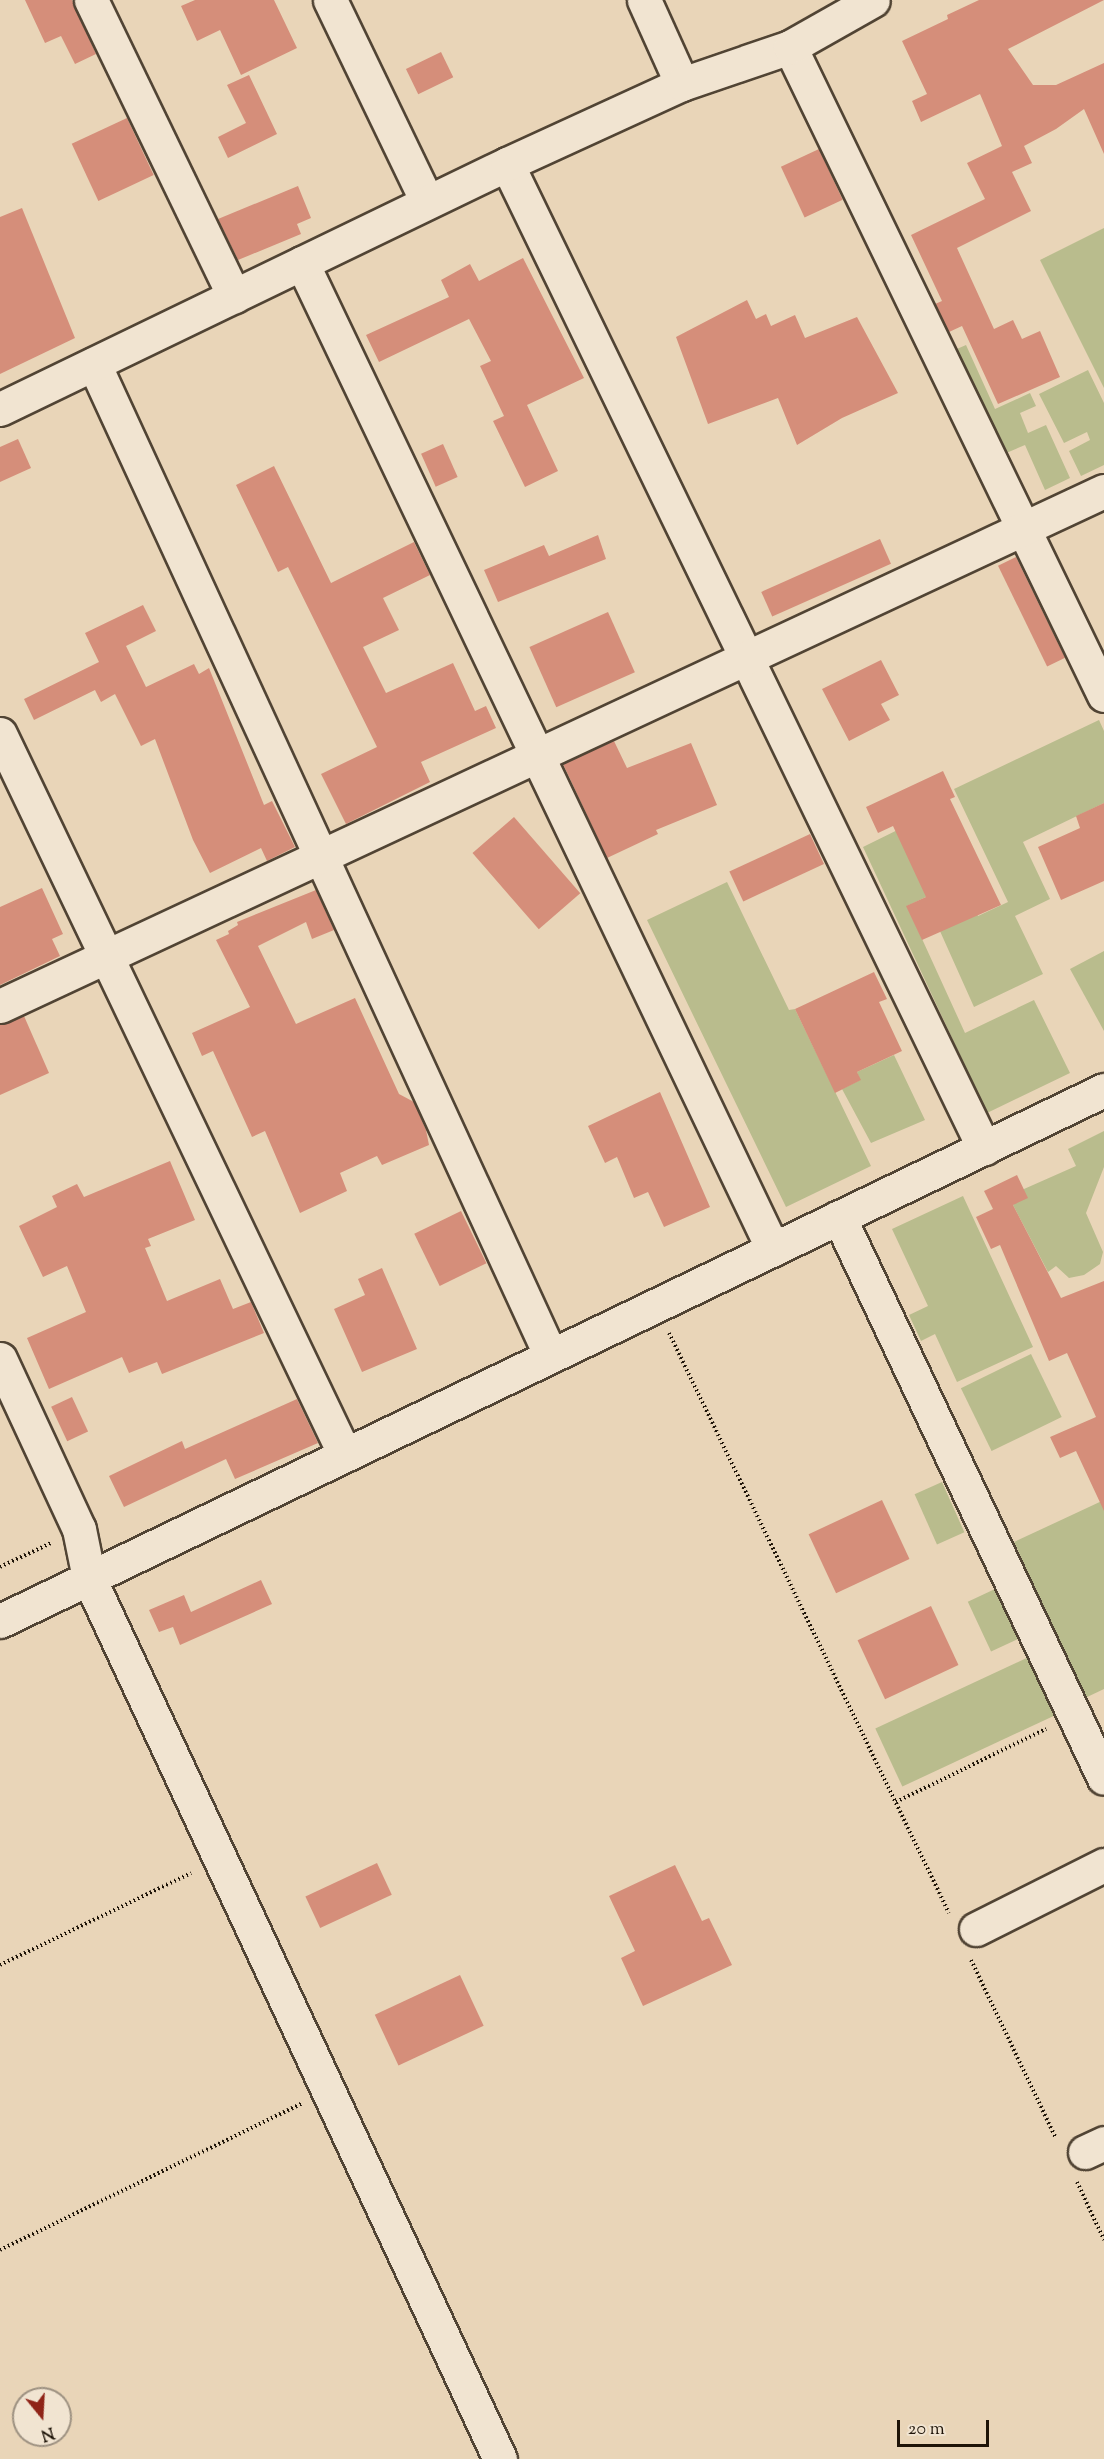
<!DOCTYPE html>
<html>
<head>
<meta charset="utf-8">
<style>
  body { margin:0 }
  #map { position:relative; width:1104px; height:2459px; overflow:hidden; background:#e9d5b8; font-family:"Sorts Mill Goudy",serif }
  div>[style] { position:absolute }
  .green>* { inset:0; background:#b9bc8d; transform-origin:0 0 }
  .building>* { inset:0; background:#d58e7a; transform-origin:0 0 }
  .path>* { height:4px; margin-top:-2px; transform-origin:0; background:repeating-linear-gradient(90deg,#1e1408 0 1.5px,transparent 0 4.5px) }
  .roads { filter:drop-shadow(2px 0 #514434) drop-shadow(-2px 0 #514434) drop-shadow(0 2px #514434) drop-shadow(0 -2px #514434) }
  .minor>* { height:33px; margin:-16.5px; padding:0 16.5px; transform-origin:16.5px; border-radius:16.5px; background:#f1e4d1 }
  span { translate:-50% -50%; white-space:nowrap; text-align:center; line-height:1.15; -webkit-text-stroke:6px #f1e4d1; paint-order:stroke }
  .north { position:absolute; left:12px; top:2387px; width:60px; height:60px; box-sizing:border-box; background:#f1e4d1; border:2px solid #9d9181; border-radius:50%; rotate:162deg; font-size:16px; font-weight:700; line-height:24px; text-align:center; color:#1e1408 }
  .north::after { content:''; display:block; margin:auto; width:21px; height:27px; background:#8f2418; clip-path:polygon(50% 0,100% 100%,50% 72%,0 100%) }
  .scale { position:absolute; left:897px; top:2420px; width:92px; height:27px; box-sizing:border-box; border:3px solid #1e1408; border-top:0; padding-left:8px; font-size:18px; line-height:21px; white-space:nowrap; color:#1e1408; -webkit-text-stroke:4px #f1e4d1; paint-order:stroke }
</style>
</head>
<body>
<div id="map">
  <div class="green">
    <i style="clip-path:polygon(1104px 228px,1104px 388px,1040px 260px)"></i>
    <i style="clip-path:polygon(966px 345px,995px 409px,1030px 393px,1036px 406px,1020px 413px,1028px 433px,1046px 425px,1070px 478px,1045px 490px,1025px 445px,997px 457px,950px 352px)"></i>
    <i style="clip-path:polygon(1088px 370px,1104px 403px,1104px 465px,1081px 476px,1069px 451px,1090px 440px,1087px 432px,1064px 443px,1039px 394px)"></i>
    <i style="clip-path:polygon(1099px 720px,1104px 731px,1104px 803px,1023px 842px,1050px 899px,1015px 916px,1043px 974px,974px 1007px,935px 920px,972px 903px,978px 916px,1008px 902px,954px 789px)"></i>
    <i style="clip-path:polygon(930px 814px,930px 895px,907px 906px,965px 1033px,1034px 1000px,1070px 1073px,987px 1113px,863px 847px)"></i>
    <i style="clip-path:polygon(727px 882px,789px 1010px,795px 1009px,871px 1166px,786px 1207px,647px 920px)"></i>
    <i style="clip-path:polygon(1104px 951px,1104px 1031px,1070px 969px)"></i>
    <i style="clip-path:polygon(894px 1055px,925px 1120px,871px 1143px,842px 1089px,860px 1080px,857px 1072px)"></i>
    <i style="clip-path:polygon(1104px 1131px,1104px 1167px,1086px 1213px,1103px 1252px,1100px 1264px,1084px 1275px,1069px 1278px,1056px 1266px,1048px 1272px,1013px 1205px,1024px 1189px,1076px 1166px,1068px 1149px)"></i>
    <i style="clip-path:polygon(963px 1196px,1033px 1347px,957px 1382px,935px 1334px,921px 1341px,909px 1315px,928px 1306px,892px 1229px)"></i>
    <i style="left:1031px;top:1354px;width:70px;height:78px;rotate:64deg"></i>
    <i style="left:942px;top:1482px;width:55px;height:30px;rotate:66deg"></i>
    <i style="clip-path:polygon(1104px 1500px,1104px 1689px,1085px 1698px,1014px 1542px)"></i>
    <i style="left:995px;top:1589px;width:55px;height:30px;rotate:65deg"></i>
    <i style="left:1033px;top:1655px;width:64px;height:174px;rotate:65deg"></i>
  </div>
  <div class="building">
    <i style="clip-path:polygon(25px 0,72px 0,96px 54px,75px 64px,61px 36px,45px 43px)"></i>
    <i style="clip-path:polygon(195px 0,274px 0,297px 48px,241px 75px,220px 30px,197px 41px,181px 6px)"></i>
    <i style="clip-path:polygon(979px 0,1104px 0,1008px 49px,1033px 85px,1056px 85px,1104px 63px,1104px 154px,1084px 109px,1056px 129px,1024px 146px,1032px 163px,1012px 172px,1031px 211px,957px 248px,994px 329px,1013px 320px,1022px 339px,1040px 331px,1060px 377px,998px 404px,962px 326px,949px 332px,935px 304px,942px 301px,911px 235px,985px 199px,967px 163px,1002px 146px,980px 94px,921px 122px,912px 101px,927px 94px,902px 41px,948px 19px,947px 15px)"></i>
    <i style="left:441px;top:52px;width:28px;height:39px;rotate:64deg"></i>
    <i style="clip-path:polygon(249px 75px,277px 134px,228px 158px,218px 137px,246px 123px,227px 85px)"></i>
    <i style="left:127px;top:118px;width:63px;height:61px;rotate:65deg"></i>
    <i style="left:819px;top:149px;width:56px;height:42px;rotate:65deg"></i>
    <i style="clip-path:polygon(298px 186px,311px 218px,297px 224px,301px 234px,238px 260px,218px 219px)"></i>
    <i style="clip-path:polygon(22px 208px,75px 338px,0 374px,0 217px)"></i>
    <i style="clip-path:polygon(523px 258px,584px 378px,527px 405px,558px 471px,525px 487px,493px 421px,504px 416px,480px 366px,491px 361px,469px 319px,379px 362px,366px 335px,449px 297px,441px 280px,470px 264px,479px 281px)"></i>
    <i style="clip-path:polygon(747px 300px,756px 319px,766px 314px,771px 326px,795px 315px,805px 338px,857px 317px,898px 393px,842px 418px,797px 445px,778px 398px,708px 424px,676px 337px)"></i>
    <i style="clip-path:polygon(18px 439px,31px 468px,0 482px,0 447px)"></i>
    <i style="left:443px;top:444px;width:36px;height:24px;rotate:66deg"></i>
    <i style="clip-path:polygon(274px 466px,331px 583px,414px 542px,430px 575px,383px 598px,399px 630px,363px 647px,386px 693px,453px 663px,475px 711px,486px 706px,496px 728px,421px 762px,430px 782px,346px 824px,321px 774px,377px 747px,288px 567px,278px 572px,236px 485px)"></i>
    <i style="clip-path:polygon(598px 535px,606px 559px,498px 602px,484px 570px,544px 545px,549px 556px)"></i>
    <i style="left:880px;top:539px;width:27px;height:130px;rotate:66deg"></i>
    <i style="left:1016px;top:557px;width:112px;height:20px;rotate:64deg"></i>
    <i style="clip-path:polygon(143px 605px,156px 631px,126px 646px,146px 687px,194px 664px,199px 674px,209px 668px,264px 805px,272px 801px,295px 847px,267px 861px,261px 848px,210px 873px,193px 840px,155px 739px,141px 746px,115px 694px,101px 702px,95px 690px,34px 720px,24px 699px,99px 662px,85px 633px)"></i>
    <i style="left:608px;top:612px;width:66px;height:86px;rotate:66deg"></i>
    <i style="clip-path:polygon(881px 660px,899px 695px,881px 704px,890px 720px,849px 741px,822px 689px)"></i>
    <i style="clip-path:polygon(614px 741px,627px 768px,691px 743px,717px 805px,656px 830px,658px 834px,607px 858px,563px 764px)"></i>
    <i style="clip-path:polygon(943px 771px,955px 797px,950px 799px,1001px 905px,922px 940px,906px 906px,926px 897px,893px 826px,878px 833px,866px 807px)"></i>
    <i style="clip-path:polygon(1104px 803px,1104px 881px,1061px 900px,1038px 847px,1080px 828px,1076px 816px)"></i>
    <i style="left:514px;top:817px;width:101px;height:55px;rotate:49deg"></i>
    <i style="left:810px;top:834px;width:33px;height:89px;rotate:65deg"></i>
    <i style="clip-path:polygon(42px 888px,63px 934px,52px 939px,60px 956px,0 985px,0 907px)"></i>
    <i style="clip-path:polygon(316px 890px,334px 930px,312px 939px,306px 922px,258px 946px,296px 1024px,355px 998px,399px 1094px,414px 1102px,426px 1130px,429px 1145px,382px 1165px,377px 1156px,340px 1173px,347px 1191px,300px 1213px,265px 1131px,252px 1137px,213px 1051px,202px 1056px,192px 1033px,250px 1007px,216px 940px,229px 934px,228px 931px,238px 925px,237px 922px)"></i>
    <i style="clip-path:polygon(874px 972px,887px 999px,879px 1002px,902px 1051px,857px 1072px,861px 1080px,835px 1093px,795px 1009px)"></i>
    <i style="clip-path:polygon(24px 1016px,49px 1073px,0 1095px,0 1024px)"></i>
    <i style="clip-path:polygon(660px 1092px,710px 1207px,664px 1227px,648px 1192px,634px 1198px,617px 1157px,605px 1163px,588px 1126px)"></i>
    <i style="clip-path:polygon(170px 1161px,195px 1220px,148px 1239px,151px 1246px,145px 1248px,167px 1301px,220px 1279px,233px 1309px,251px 1302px,264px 1333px,162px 1374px,157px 1362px,129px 1373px,122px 1357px,49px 1389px,27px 1338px,86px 1312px,67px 1266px,43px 1277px,19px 1226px,57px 1207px,52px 1196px,77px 1184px,84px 1197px)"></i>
    <i style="clip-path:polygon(1017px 1175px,1028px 1198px,1013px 1205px,1061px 1298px,1104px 1281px,1104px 1511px,1076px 1451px,1060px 1458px,1050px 1437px,1096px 1417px,1067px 1353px,1049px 1361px,1000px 1245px,991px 1249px,976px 1217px,993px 1209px,984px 1191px)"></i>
    <i style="left:461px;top:1211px;width:58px;height:52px;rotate:64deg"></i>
    <i style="clip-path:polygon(382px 1268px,417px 1349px,362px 1372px,334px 1309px,365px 1295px,358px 1279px)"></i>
    <i style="left:72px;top:1397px;width:38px;height:23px;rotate:65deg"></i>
    <i style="clip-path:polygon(297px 1399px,318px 1443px,235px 1479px,226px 1459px,124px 1507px,109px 1476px,182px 1441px,185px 1449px)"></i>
    <i style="left:882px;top:1500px;width:65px;height:81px;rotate:65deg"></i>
    <i style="clip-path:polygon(261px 1580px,272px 1604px,180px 1645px,173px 1627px,159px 1632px,149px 1610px,184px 1595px,191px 1612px)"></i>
    <i style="left:931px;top:1606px;width:65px;height:81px;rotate:65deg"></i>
    <i style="left:377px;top:1863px;width:35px;height:79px;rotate:65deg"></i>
    <i style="clip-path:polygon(675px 1865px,702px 1921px,709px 1918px,732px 1965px,643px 2006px,621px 1958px,635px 1951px,609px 1896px)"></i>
    <i style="left:460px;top:1975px;width:56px;height:94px;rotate:65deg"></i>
  </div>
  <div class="path">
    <i style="left:669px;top:1333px;width:644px;rotate:64.23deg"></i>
    <i style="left:0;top:1567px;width:56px;rotate:-25.2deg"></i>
    <i style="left:896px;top:1802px;width:167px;rotate:-26deg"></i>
    <i style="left:971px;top:1960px;width:197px;rotate:64.5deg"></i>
    <i style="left:0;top:1965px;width:212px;rotate:-25.7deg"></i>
    <i style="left:1077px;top:2182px;width:64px;rotate:65deg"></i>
    <i style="left:0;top:2250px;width:335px;rotate:-25.9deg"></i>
  </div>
  <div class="roads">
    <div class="minor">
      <i style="left:91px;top:0;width:329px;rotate:64.2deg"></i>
      <i style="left:330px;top:0;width:224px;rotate:64.3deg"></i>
      <i style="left:644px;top:0;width:92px;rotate:65.7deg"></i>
      <i style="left:790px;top:47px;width:720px;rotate:64.15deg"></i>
      <i style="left:507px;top:164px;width:1094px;rotate:64.14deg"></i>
      <i style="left:302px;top:263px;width:1093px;rotate:64.47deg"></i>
      <i style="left:94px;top:364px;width:1092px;rotate:65.27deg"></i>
      <i style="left:0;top:409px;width:563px;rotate:-25.79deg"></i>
      <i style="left:507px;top:164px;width:192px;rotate:-24.6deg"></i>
      <i style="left:682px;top:84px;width:114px;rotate:-18.9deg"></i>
      <i style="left:790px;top:47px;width:95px;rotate:-29.5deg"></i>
      <i style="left:0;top:734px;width:799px;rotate:64.43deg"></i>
      <i style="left:0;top:1006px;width:1218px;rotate:-25.01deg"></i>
      <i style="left:839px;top:1217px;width:620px;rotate:64.72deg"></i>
      <i style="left:0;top:1359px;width:187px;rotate:65.1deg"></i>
      <i style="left:79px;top:1529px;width:50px;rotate:78.5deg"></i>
      <i style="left:89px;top:1578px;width:972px;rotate:64.99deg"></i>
      <i style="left:0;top:1621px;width:1225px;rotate:-25.69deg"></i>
      <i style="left:976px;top:1929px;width:143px;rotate:-26.6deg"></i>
      <i style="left:1085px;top:2152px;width:21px;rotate:-25deg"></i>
    </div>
  </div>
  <div class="north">N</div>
  <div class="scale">20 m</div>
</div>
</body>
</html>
